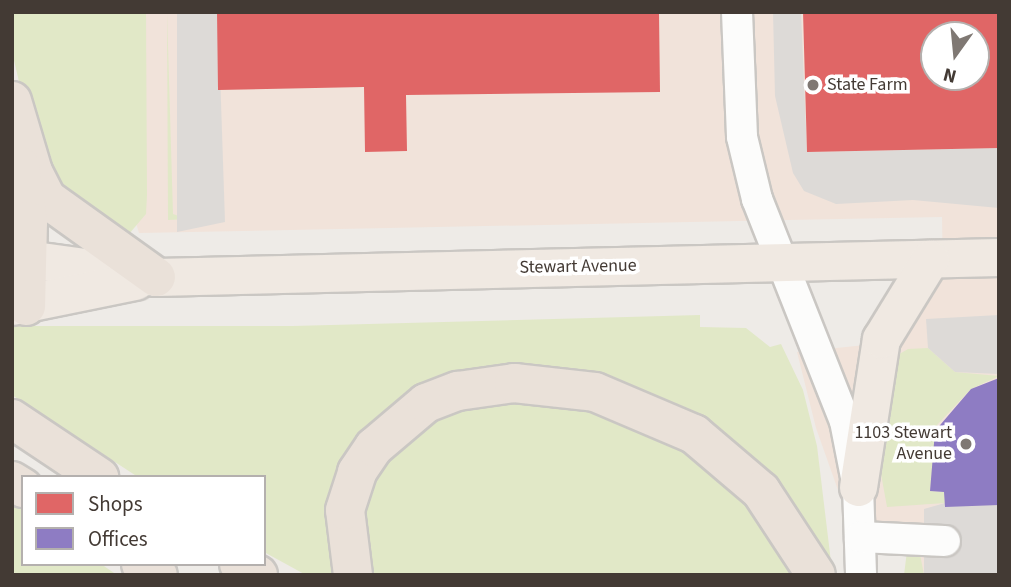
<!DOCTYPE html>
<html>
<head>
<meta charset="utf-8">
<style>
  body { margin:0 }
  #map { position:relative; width:1011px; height:587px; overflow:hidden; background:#eeebe7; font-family:"Source Sans 3",sans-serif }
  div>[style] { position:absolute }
  .commercial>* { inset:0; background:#f1e3da }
  .green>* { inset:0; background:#e1e8c7 }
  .parking>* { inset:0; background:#dddad7 }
  .shops>* { inset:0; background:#e06666 }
  .offices>* { inset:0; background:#8e7cc3 }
  .roads { filter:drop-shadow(2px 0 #cac7c3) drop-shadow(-2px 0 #cac7c3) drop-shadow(0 2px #cac7c3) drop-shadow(0 -2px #cac7c3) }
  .minor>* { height:30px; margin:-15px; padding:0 15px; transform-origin:15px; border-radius:15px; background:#fcfcfb }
  .major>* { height:37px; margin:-18.5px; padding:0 18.5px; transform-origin:18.5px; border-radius:18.5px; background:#f0e9e2 }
  .highway>* { height:38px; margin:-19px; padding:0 19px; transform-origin:19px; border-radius:19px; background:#eae1d9 }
  .dots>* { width:19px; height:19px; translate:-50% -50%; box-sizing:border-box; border:4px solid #fff; border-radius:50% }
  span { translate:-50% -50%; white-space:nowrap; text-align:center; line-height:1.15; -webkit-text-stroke:7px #fff; paint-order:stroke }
  .poi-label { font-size:18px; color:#433a34 }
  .left { translate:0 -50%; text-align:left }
  .right { translate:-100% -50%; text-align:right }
  .street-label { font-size:18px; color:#433a34 }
  .frame { position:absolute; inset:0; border:14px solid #433a34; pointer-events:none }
  .legend { position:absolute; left:21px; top:475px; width:245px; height:91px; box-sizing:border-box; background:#fff; border:2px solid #b4b0ae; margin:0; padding:9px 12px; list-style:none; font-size:21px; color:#433a34 }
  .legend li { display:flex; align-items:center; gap:14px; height:35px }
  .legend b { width:35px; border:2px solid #b4b0ae }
  .north { position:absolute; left:920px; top:21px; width:70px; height:70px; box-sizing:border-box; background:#fff; border:2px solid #b4b0ae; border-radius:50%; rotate:195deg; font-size:19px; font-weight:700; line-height:28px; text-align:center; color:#433a34 }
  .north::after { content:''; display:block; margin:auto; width:24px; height:32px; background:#7f7873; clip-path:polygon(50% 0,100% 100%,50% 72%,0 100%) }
</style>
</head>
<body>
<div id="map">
  <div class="commercial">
    <i style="clip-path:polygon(evenodd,62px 12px,999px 12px,999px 575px,924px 575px,908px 553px,861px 555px,816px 428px,797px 352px,895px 342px,915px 301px,943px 279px,942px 217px,139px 233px,80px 39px,62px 12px,934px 35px,976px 35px,976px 77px,934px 77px,934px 35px)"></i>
  </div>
  <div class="green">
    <i style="clip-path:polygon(12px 12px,146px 12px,147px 195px,146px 214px,129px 234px,102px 231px,39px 166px,12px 52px)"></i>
    <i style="clip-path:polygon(167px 12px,173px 214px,187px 219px,168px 220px)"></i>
    <i style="clip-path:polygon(700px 315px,700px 327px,746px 328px,770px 347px,781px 344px,803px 390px,817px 446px,831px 562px,604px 385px,395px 416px,340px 575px,306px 575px,264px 552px,264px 477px,138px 477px,12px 395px,12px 326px,293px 326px)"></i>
    <i style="clip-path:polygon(928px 348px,955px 372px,999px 376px,971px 389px,937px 425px,930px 491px,944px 492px,945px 503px,887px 507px,863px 375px,908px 349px)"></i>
    <i style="clip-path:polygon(515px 396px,580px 402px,695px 451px,742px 492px,798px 568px,791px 575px,365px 575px,358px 558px,367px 484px,400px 438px,451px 408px)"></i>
    <i style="clip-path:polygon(12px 503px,23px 510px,23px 564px,101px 564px,117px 575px,12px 575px)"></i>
    <i style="clip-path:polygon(907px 551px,920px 554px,924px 575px,904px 575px)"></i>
  </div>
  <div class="parking">
    <i style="clip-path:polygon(177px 12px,218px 12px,225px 222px,177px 232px)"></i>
    <i style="clip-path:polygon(773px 12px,801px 12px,807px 152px,999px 148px,999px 208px,913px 200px,836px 204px,804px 191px,793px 173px,775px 96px)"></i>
    <i style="clip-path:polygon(999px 315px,999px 374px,955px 372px,928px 348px,926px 319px)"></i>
    <i style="clip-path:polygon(945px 503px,999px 503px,999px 575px,924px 575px,924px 509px)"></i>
  </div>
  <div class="shops">
    <i style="clip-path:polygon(217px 12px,659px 12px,660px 92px,406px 95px,407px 151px,365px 152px,364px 87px,218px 90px)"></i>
    <i style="clip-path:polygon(evenodd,803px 12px,999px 12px,999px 148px,807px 152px,803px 12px,934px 35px,976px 35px,976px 77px,934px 77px,934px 35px)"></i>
  </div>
  <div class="offices">
    <i style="clip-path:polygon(999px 378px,999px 505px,945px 507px,944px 492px,930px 491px,935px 431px,971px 389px)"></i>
  </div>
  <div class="roads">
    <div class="minor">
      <i style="left:737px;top:12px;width:125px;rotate:87.7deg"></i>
      <i style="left:742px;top:137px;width:64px;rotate:76.4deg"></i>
      <i style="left:757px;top:199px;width:239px;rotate:68.4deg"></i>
      <i style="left:845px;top:421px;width:67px;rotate:78.9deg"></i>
      <i style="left:858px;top:487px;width:88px;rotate:88deg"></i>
      <i style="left:860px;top:537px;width:85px;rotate:2.7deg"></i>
    </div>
    <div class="major">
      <i style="left:12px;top:257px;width:145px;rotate:7.9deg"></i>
      <i style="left:156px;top:277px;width:843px;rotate:-1.36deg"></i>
      <i style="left:12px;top:306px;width:126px;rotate:-11.5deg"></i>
      <i style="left:858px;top:487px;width:150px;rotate:-81.2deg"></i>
      <i style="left:881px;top:339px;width:94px;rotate:-58.5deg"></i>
    </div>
    <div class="highway">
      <i style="left:12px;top:101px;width:74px;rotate:73.5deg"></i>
      <i style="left:33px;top:172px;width:30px;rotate:63deg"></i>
      <i style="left:47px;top:199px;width:134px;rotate:35.6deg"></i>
      <i style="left:20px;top:166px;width:56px;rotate:81.7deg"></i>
      <i style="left:28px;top:221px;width:85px;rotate:91.3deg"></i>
      <i style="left:12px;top:419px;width:105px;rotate:33.7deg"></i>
      <i style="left:12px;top:481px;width:13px;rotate:32deg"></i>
      <i style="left:141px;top:564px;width:20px;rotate:33deg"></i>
      <i style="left:239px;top:564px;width:22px;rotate:30deg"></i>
      <i style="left:353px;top:575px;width:65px;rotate:-97deg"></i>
      <i style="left:345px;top:510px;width:40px;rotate:-72deg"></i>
      <i style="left:357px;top:472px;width:30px;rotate:-56deg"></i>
      <i style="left:374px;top:447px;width:68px;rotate:-40.2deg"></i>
      <i style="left:426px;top:403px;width:34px;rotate:-21deg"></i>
      <i style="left:458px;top:391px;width:57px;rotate:-8.1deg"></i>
      <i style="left:514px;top:383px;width:81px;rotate:6.3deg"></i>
      <i style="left:595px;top:392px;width:108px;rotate:23deg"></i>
      <i style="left:694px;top:434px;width:88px;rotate:40.4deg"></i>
      <i style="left:761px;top:491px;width:100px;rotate:56.8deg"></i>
    </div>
  </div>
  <div class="dots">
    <i style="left:813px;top:85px;background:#7f7873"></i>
    <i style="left:966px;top:444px;background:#7f7873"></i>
  </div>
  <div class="poi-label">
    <span class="left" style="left:827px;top:85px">State Farm</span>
    <span class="right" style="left:952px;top:444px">1103 Stewart<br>Avenue</span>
  </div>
  <div class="street-label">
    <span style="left:578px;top:267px;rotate:-1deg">Stewart Avenue</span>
  </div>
  <div class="frame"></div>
  <ul class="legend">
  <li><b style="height:19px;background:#e06666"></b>Shops</li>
  <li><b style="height:19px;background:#8e7cc3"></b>Offices</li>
  </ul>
  <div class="north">N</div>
</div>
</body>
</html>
